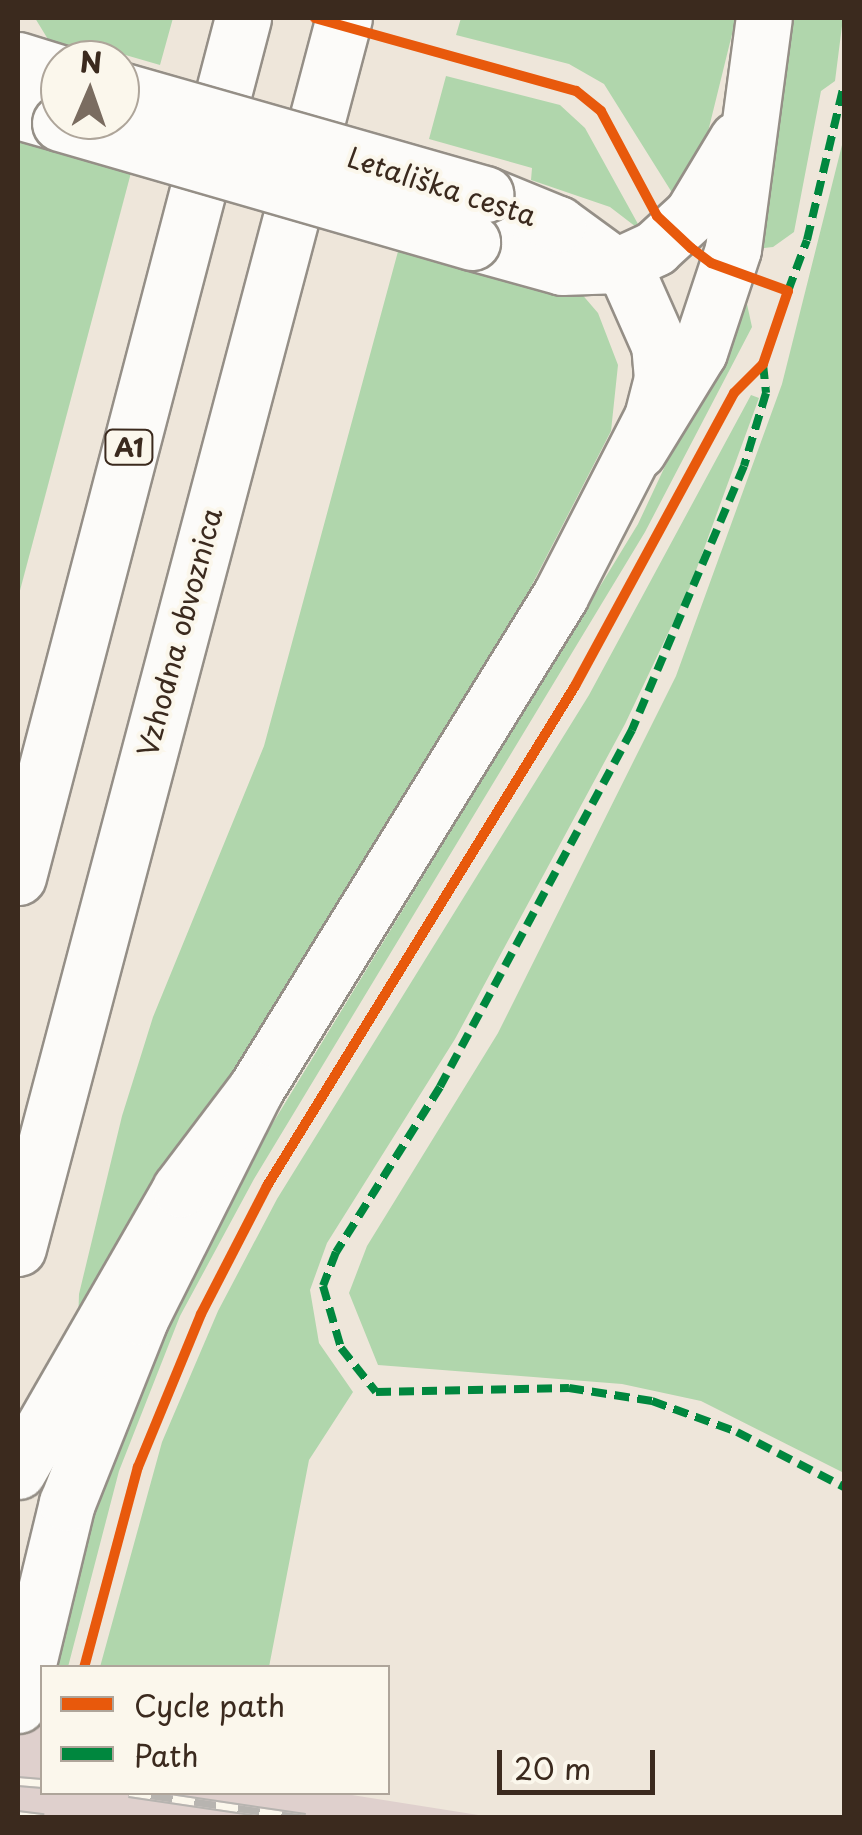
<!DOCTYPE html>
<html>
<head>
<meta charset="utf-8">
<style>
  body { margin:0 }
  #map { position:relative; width:862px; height:1835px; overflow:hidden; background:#eee6da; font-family:"Playpen Sans",sans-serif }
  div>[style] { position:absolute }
  .industrial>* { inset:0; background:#dfd0cd }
  .green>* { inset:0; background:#b0d6ac }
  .roads { filter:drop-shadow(2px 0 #958f87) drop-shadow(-2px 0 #958f87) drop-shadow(0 2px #958f87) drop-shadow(0 -2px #958f87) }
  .secondary>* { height:55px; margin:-27.5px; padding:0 27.5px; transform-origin:27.5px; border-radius:27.5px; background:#fcfbf9 }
  .highway>* { height:55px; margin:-27.5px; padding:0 27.5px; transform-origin:27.5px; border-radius:27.5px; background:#fcfbf9 }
  .rail>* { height:11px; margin-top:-5.5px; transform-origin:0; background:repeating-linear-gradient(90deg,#fbf7ec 0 22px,#b7b4b0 0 44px); box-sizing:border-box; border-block:2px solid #b7b4b0 }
  .bridges { filter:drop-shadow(2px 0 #958f87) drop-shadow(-2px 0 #958f87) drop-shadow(0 2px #958f87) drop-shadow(0 -2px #958f87) }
  .secondary-bridge>* { height:55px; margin:-27.5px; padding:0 27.5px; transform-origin:27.5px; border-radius:27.5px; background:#fcfbf9 }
  .quiet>* { height:8px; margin-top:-4px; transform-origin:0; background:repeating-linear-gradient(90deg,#00873e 0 15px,transparent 0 23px) }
  .cycleway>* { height:10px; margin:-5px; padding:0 5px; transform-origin:5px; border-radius:5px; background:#e8590c }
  span { translate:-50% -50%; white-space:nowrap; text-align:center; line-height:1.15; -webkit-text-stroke:8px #fbf7ec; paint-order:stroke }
  .shield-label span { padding:2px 8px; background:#fbf7ec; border:2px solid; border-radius:8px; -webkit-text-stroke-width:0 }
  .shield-label { font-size:25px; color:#3b2a1e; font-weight:700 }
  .street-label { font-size:28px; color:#3b2a1e }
  .frame { position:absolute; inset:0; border:20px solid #3b2a1e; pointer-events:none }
  .legend { position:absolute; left:40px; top:1665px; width:350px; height:130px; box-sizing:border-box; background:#fbf7ec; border:2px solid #aea59a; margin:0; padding:12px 18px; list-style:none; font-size:30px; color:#3b2a1e }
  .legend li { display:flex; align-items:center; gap:20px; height:50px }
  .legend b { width:50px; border:2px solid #aea59a }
  .north { position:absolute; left:40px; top:40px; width:100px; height:100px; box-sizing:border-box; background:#fbf7ec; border:2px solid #aea59a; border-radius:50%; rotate:2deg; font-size:28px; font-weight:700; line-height:40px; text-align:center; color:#3b2a1e }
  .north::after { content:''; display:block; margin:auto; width:35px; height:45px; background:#7a6c60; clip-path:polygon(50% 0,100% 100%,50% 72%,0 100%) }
  .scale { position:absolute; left:497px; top:1750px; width:158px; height:45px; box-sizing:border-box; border:5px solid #3b2a1e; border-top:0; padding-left:12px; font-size:30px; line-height:35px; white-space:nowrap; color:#3b2a1e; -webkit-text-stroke:8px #fbf7ec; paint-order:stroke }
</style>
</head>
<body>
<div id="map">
  <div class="industrial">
    <i style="clip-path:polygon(18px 1707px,42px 1712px,42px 1792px,333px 1792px,491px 1817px,18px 1817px)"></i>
  </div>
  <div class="green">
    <i style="clip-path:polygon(35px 18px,173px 18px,160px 65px,84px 43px,81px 51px,49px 41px)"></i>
    <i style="clip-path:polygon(461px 18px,736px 18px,705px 144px,676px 199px,604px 84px,569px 64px,456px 35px)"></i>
    <i style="clip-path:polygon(792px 18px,843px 18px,835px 81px,821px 91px,794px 232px,773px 247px,748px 250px)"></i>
    <i style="clip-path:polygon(446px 76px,560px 105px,585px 128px,638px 224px,648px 227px,640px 230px,610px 207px,531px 180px,532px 168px,429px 139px)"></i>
    <i style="clip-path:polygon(18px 128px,132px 169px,18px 598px)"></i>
    <i style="clip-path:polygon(844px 137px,844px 1473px,701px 1401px,622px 1384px,378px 1365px,349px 1293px,367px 1246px,498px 1033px,676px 676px,782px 384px)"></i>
    <i style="clip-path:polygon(400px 244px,580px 292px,598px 313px,618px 365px,611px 431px,518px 612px,78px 1326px,79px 1294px,122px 1116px,153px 1017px,264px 746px)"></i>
    <i style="clip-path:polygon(745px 295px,752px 327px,645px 532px,254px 1179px,180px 1316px,119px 1471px,68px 1667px,43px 1668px,100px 1461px,240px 1177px,638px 524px)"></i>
    <i style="clip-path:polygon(751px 395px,759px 398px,690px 587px,625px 724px,455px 1039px,327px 1243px,310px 1290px,319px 1343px,353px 1392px,309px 1460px,269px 1667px,100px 1667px,162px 1442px,218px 1311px,277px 1199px,589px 695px)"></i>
  </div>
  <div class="roads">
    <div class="secondary">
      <i style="left:18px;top:60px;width:44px;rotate:17.2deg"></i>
      <i style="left:18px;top:111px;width:44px;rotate:15.9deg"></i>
      <i style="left:472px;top:242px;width:93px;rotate:15.5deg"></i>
      <i style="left:562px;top:267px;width:57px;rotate:-2deg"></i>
      <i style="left:18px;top:1705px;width:208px;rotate:-76.4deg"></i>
      <i style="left:67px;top:1503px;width:200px;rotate:-68.3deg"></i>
      <i style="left:141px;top:1317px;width:254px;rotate:-63.3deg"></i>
      <i style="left:255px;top:1090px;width:581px;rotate:-58.31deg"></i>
      <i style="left:560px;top:596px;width:201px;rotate:-62.8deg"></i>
      <i style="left:652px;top:417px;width:40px;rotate:-75.6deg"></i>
      <i style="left:662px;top:378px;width:33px;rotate:-95deg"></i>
      <i style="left:659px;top:345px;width:77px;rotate:-113.9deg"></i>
      <i style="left:628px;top:275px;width:87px;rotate:-143.9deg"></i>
      <i style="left:558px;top:224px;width:79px;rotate:-157.7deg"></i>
    </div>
    <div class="highway">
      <i style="left:619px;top:265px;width:40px;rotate:-25deg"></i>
      <i style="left:655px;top:248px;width:50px;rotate:-42.6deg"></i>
      <i style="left:692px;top:214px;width:87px;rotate:-59deg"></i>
      <i style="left:638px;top:451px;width:116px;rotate:-58.4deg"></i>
      <i style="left:699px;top:352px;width:108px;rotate:-71.7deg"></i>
      <i style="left:733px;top:249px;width:233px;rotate:-82.4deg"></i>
      <i style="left:18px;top:877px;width:888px;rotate:-75.32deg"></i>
      <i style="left:18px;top:1248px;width:1272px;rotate:-75.16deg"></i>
      <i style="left:18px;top:1471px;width:325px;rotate:-60.1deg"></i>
      <i style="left:180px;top:1189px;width:124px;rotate:-52.9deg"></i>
    </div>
  </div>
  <div class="rail">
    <i style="left:18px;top:1781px;width:24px;rotate:5deg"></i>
    <i style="left:129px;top:1792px;width:178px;rotate:8.4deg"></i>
    <i style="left:18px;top:1815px;width:26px;rotate:7deg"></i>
  </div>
  <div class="bridges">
    <div class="secondary-bridge">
      <i style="left:120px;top:90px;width:380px;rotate:15.9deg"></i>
      <i style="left:60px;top:123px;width:429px;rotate:16.1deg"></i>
    </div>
  </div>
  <div class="quiet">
    <i style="left:783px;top:289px;width:5px;rotate:22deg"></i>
    <i style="left:788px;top:291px;width:54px;rotate:-69.6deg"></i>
    <i style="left:807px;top:240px;width:159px;rotate:-76.6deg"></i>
    <i style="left:763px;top:364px;width:29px;rotate:84deg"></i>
    <i style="left:766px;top:393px;width:76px;rotate:106.8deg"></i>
    <i style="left:744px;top:466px;width:287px;rotate:113deg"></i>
    <i style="left:632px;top:730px;width:405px;rotate:118.3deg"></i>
    <i style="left:440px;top:1087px;width:195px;rotate:122.2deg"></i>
    <i style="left:336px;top:1252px;width:36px;rotate:111deg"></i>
    <i style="left:323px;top:1286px;width:65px;rotate:73.8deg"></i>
    <i style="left:341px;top:1348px;width:56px;rotate:51.5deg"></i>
    <i style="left:376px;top:1392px;width:193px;rotate:-1.2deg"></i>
    <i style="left:569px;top:1388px;width:84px;rotate:8.9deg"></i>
    <i style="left:652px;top:1401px;width:90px;rotate:20deg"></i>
    <i style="left:737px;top:1432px;width:120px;rotate:27.2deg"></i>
  </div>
  <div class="cycleway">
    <i style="left:84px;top:1668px;width:208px;rotate:-75deg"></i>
    <i style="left:138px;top:1467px;width:165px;rotate:-67.6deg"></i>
    <i style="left:201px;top:1314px;width:144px;rotate:-62.7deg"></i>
    <i style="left:267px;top:1186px;width:587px;rotate:-58.37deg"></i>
    <i style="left:575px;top:686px;width:333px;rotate:-61.5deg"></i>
    <i style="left:734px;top:393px;width:41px;rotate:-45deg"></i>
    <i style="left:763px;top:364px;width:77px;rotate:-71.1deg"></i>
    <i style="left:788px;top:291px;width:82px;rotate:-160deg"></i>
    <i style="left:711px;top:263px;width:25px;rotate:-143deg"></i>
    <i style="left:691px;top:248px;width:47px;rotate:-136.7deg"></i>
    <i style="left:657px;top:216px;width:119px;rotate:-118.1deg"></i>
    <i style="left:601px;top:111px;width:32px;rotate:-141deg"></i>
    <i style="left:576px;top:91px;width:271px;rotate:-164.4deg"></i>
  </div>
  <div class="shield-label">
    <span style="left:129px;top:447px">A1</span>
  </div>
  <div class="street-label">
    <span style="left:442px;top:186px;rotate:18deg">Letališka cesta</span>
    <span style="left:179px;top:632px;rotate:-75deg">Vzhodna obvoznica</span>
  </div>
  <div class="frame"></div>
  <ul class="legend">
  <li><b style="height:12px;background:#e8590c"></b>Cycle path</li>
  <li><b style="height:12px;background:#00873e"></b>Path</li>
  </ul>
  <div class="north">N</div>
  <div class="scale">20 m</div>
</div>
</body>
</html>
